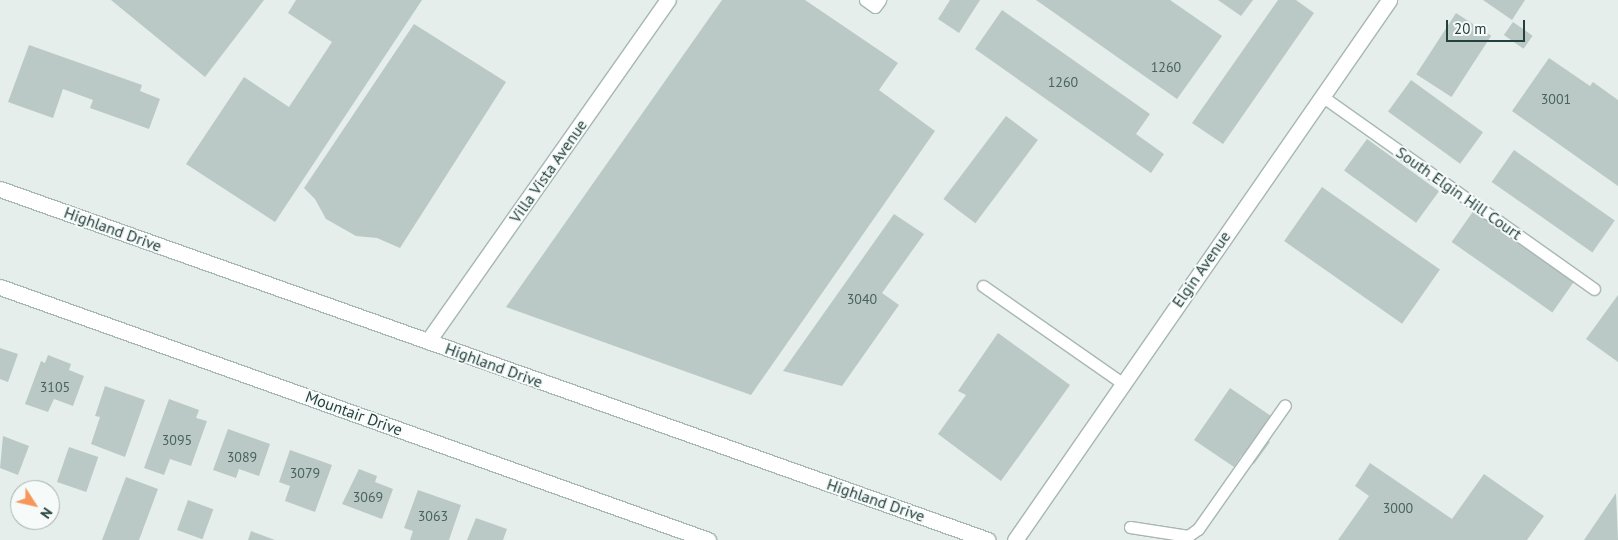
<!DOCTYPE html>
<html>
<head>
<meta charset="utf-8">
<style>
  body { margin:0 }
  #map { position:relative; width:1618px; height:540px; overflow:hidden; background:#e5eeeb; font-family:"PT Sans",sans-serif }
  div>[style] { position:absolute }
  .building>* { inset:0; background:#bac9c5; transform-origin:0 0 }
  .roads { filter:drop-shadow(1px 0 #a7b7b3) drop-shadow(-1px 0 #a7b7b3) drop-shadow(0 1px #a7b7b3) drop-shadow(0 -1px #a7b7b3) }
  .lane>* { height:11px; margin:-5.5px; padding:0 5.5px; transform-origin:5.5px; border-radius:5.5px; background:#fff }
  .street>* { height:15px; margin:-7.5px; padding:0 7.5px; transform-origin:7.5px; border-radius:7.5px; background:#fff }
  .secondary>* { height:15px; margin:-7.5px; padding:0 7.5px; transform-origin:7.5px; border-radius:7.5px; background:#fff }
  span { translate:-50% -50%; white-space:nowrap; text-align:center; line-height:1.15; -webkit-text-stroke:4px #f6faf9; paint-order:stroke }
  .number-label { font-size:14px; color:#49635f }
  .number-label span { -webkit-text-stroke-width:0 }
  .street-label { font-size:16px; color:#23413d }
  .north { position:absolute; left:10px; top:480px; width:50px; height:50px; box-sizing:border-box; background:#f6faf9; border:1px solid #a2b0ae; border-radius:50%; rotate:125deg; font-size:14px; font-weight:700; line-height:20px; text-align:center; color:#23413d }
  .north::after { content:''; display:block; margin:auto; width:18px; height:22px; background:#f7965a; clip-path:polygon(50% 0,100% 100%,50% 72%,0 100%) }
  .scale { position:absolute; left:1446px; top:20px; width:79px; height:22px; box-sizing:border-box; border:2px solid #23413d; border-top:0; padding-left:6px; font-size:15px; line-height:18px; white-space:nowrap; color:#23413d; -webkit-text-stroke:4px #f6faf9; paint-order:stroke }
</style>
</head>
<body>
<div id="map">
  <div class="building">
    <i style="clip-path:polygon(111px 0,264px 0,205px 77px)"></i>
    <i style="clip-path:polygon(296px 0,422px 0,275px 222px,186px 164px,244px 77px,289px 107px,332px 42px,288px 13px)"></i>
    <i style="clip-path:polygon(722px 0,805px 0,898px 63px,879px 90px,935px 131px,751px 395px,506px 307px)"></i>
    <i style="clip-path:polygon(950px 0,980px 0,959px 33px,938px 19px)"></i>
    <i style="clip-path:polygon(1036px 0,1170px 0,1222px 36px,1177px 99px)"></i>
    <i style="clip-path:polygon(1218px 0,1253px 0,1241px 16px)"></i>
    <i style="clip-path:polygon(1278px 0,1296px 0,1314px 13px,1223px 144px,1192px 123px)"></i>
    <i style="clip-path:polygon(1483px 0,1525px 0,1512px 20px)"></i>
    <i style="clip-path:polygon(1002px 10px,1150px 114px,1136px 134px,1164px 154px,1151px 173px,975px 49px)"></i>
    <i style="left:1456px;top:13px;width:42px;height:73px;rotate:33deg"></i>
    <i style="left:1513px;top:22px;width:24px;height:16px;rotate:35deg"></i>
    <i style="clip-path:polygon(414px 24px,506px 82px,400px 248px,377px 238px,356px 236px,326px 219px,315px 199px,304px 188px)"></i>
    <i style="clip-path:polygon(29px 45px,142px 85px,140px 91px,160px 99px,149px 129px,90px 108px,93px 100px,63px 89px,53px 118px,8px 102px)"></i>
    <i style="clip-path:polygon(1549px 58px,1590px 86px,1593px 82px,1618px 100px,1618px 186px,1512px 111px)"></i>
    <i style="left:1411px;top:80px;width:89px;height:39px;rotate:36deg"></i>
    <i style="left:1006px;top:116px;width:40px;height:104px;rotate:37deg"></i>
    <i style="left:1367px;top:139px;width:89px;height:39px;rotate:36deg"></i>
    <i style="left:1514px;top:150px;width:123px;height:39px;rotate:35deg"></i>
    <i style="left:1322px;top:187px;width:144px;height:66px;rotate:35deg"></i>
    <i style="left:1474px;top:210px;width:123px;height:39px;rotate:35deg"></i>
    <i style="clip-path:polygon(894px 214px,924px 234px,882px 293px,899px 305px,842px 386px,783px 371px)"></i>
    <i style="clip-path:polygon(1618px 295px,1618px 362px,1586px 339px)"></i>
    <i style="clip-path:polygon(998px 333px,1070px 385px,1001px 481px,938px 434px,966px 395px,958px 391px)"></i>
    <i style="clip-path:polygon(0 348px,18px 354px,8px 382px,0 379px)"></i>
    <i style="clip-path:polygon(48px 355px,71px 364px,69px 370px,84px 376px,73px 406px,54px 399px,48px 412px,25px 404px,41px 361px,45px 363px)"></i>
    <i style="clip-path:polygon(105px 386px,145px 400px,125px 457px,91px 444px,100px 417px,95px 416px)"></i>
    <i style="clip-path:polygon(1230px 388px,1271px 416px,1259px 434px,1270px 442px,1254px 464px,1242px 455px,1234px 467px,1194px 440px)"></i>
    <i style="clip-path:polygon(169px 399px,199px 410px,196px 418px,207px 421px,191px 466px,170px 459px,164px 475px,144px 468px)"></i>
    <i style="clip-path:polygon(228px 429px,270px 444px,259px 476px,239px 469px,236px 478px,213px 470px)"></i>
    <i style="clip-path:polygon(3px 436px,29px 446px,18px 475px,0 468px)"></i>
    <i style="left:69px;top:447px;width:31px;height:37px;rotate:19deg"></i>
    <i style="clip-path:polygon(290px 450px,332px 465px,315px 512px,285px 501px,290px 486px,279px 482px)"></i>
    <i style="clip-path:polygon(1370px 463px,1452px 519px,1484px 474px,1544px 516px,1527px 540px,1338px 540px,1369px 496px,1355px 486px)"></i>
    <i style="clip-path:polygon(359px 469px,377px 476px,375px 482px,393px 489px,382px 519px,342px 504px)"></i>
    <i style="clip-path:polygon(126px 477px,158px 489px,139px 540px,102px 540px)"></i>
    <i style="clip-path:polygon(418px 490px,461px 505px,449px 540px,410px 540px,413px 531px,404px 528px)"></i>
    <i style="clip-path:polygon(1616px 493px,1618px 540px,1584px 540px)"></i>
    <i style="left:188px;top:500px;width:27px;height:32px;rotate:20deg"></i>
    <i style="clip-path:polygon(476px 518px,507px 529px,503px 540px,467px 540px)"></i>
    <i style="clip-path:polygon(251px 531px,275px 540px,248px 540px)"></i>
  </div>
  <div class="roads">
    <div class="lane">
      <i style="left:865px;top:0;width:12px;rotate:35deg"></i>
      <i style="left:875px;top:7px;width:9px;rotate:-54deg"></i>
      <i style="left:1323px;top:97px;width:332px;rotate:35.3deg"></i>
      <i style="left:983px;top:286px;width:169px;rotate:34.9deg"></i>
      <i style="left:1130px;top:527px;width:59px;rotate:8.8deg"></i>
      <i style="left:1188px;top:536px;width:12px;rotate:-35deg"></i>
      <i style="left:1198px;top:529px;width:151px;rotate:-54.9deg"></i>
    </div>
    <div class="street">
      <i style="left:0;top:287px;width:752px;rotate:19.66deg"></i>
      <i style="left:428px;top:341px;width:417px;rotate:-54.9deg"></i>
      <i style="left:1015px;top:540px;width:657px;rotate:-55.29deg"></i>
    </div>
    <div class="secondary">
      <i style="left:0;top:189px;width:1048px;rotate:19.56deg"></i>
    </div>
  </div>
  <div class="number-label">
    <span style="left:1166px;top:67px">1260</span>
    <span style="left:1063px;top:82px">1260</span>
    <span style="left:1556px;top:99px">3001</span>
    <span style="left:862px;top:299px">3040</span>
    <span style="left:55px;top:387px">3105</span>
    <span style="left:177px;top:440px">3095</span>
    <span style="left:242px;top:457px">3089</span>
    <span style="left:305px;top:473px">3079</span>
    <span style="left:368px;top:497px">3069</span>
    <span style="left:1398px;top:508px">3000</span>
    <span style="left:433px;top:516px">3063</span>
  </div>
  <div class="street-label">
    <span style="left:548px;top:171px;rotate:-55deg">Villa Vista Avenue</span>
    <span style="left:1459px;top:193px;rotate:35deg">South Elgin Hill Court</span>
    <span style="left:113px;top:229px;rotate:20deg">Highland Drive</span>
    <span style="left:1201px;top:269px;rotate:-55deg">Elgin Avenue</span>
    <span style="left:494px;top:365px;rotate:20deg">Highland Drive</span>
    <span style="left:354px;top:413px;rotate:20deg">Mountair Drive</span>
    <span style="left:876px;top:500px;rotate:19deg">Highland Drive</span>
  </div>
  <div class="north">N</div>
  <div class="scale">20 m</div>
</div>
</body>
</html>
